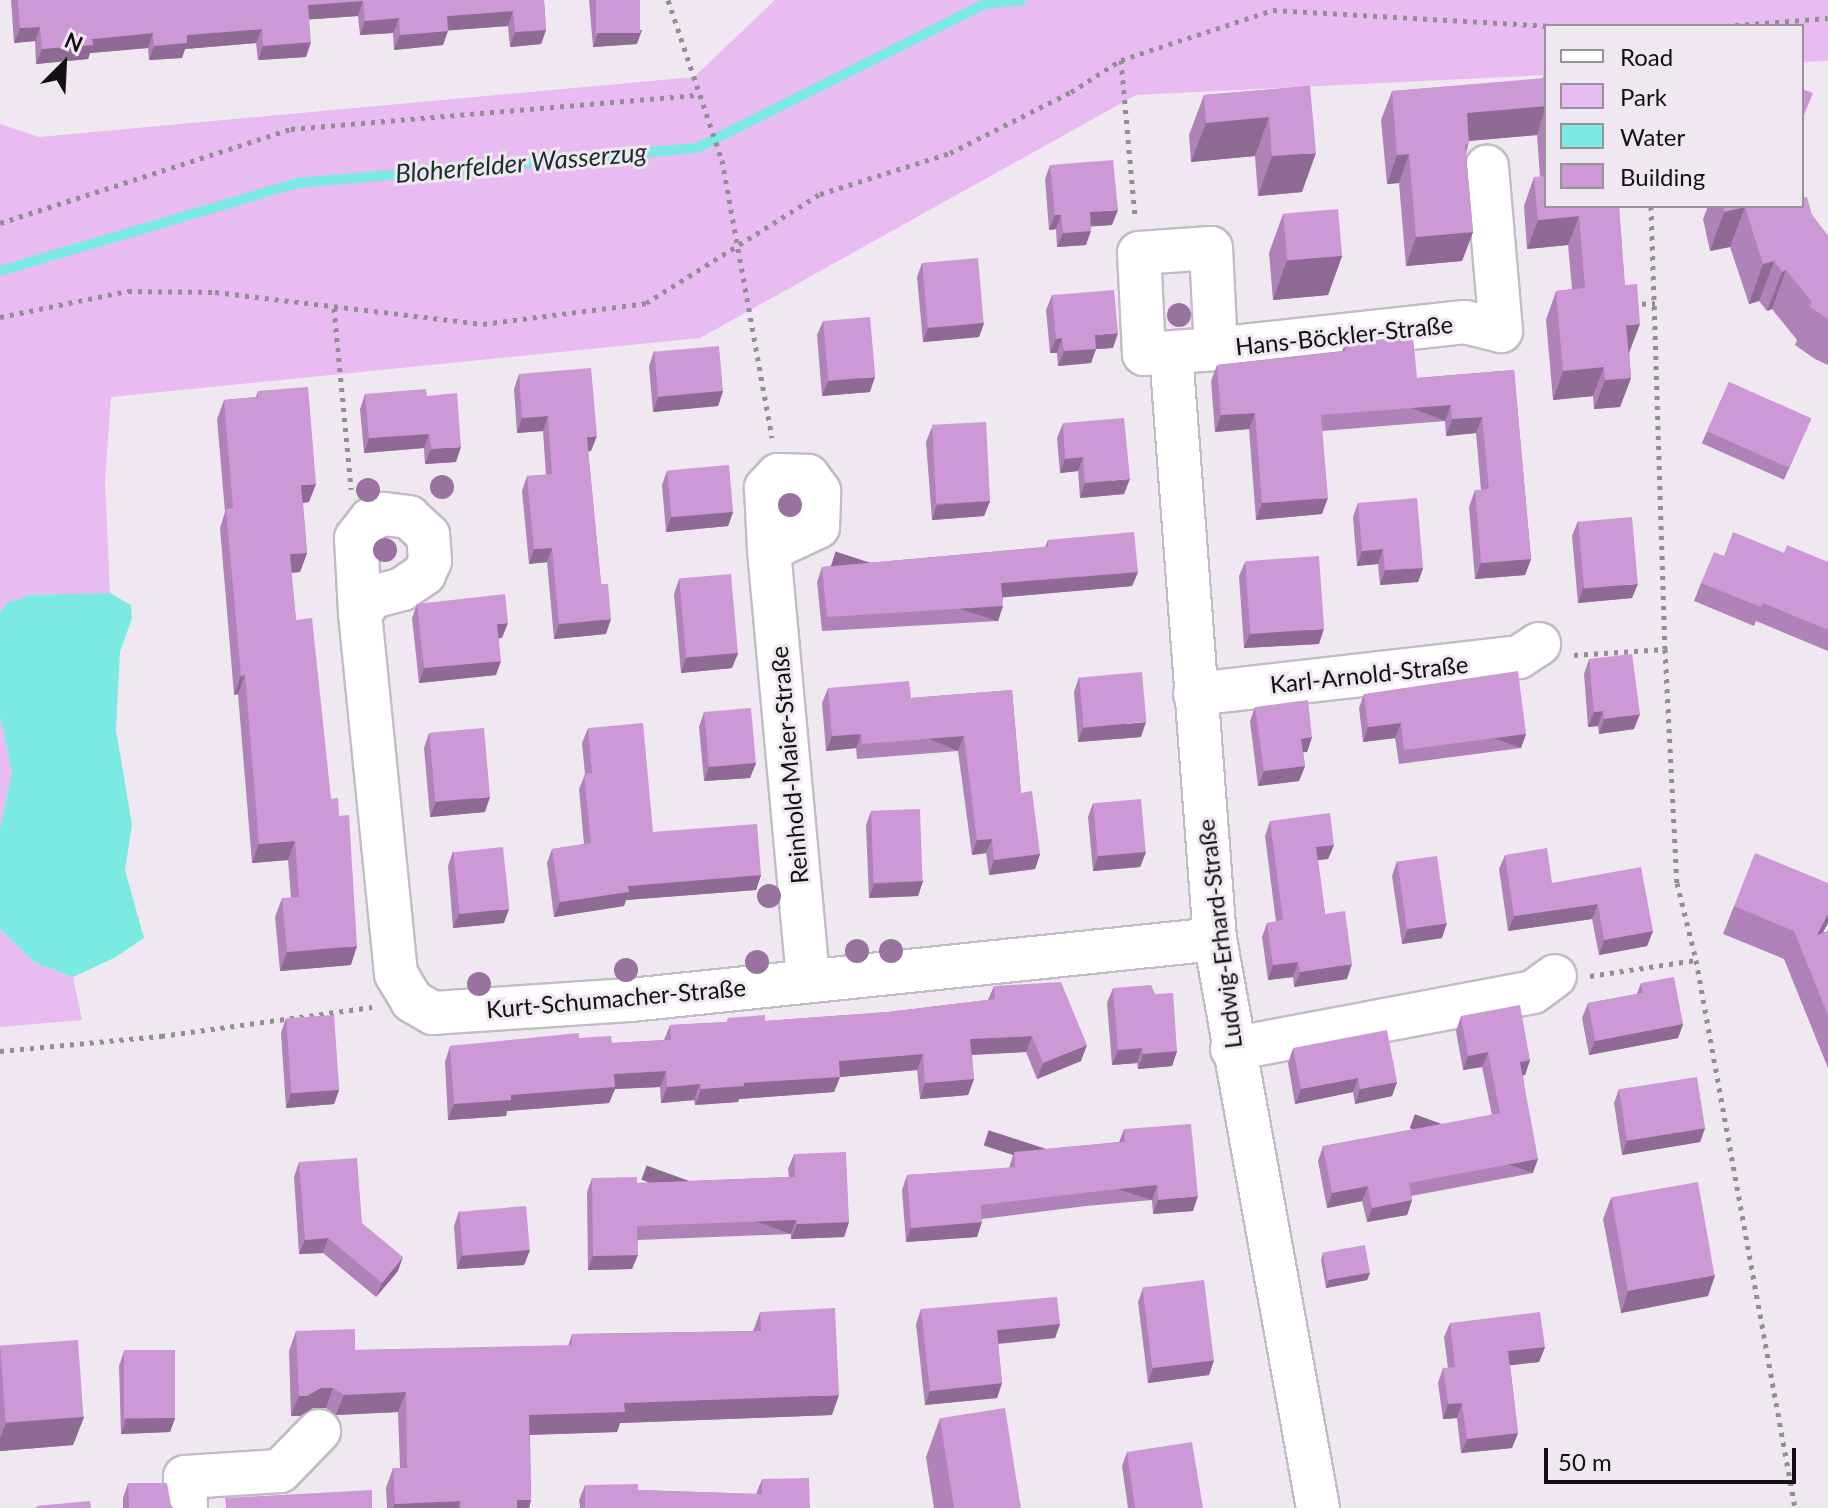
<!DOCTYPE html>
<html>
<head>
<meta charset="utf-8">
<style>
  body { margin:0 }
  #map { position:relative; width:1828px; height:1508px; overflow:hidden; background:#f0e8f1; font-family:Lato,sans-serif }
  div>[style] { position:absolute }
  .green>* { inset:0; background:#e8bcf0 }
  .water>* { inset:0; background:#7aeae2 }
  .stream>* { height:10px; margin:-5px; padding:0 5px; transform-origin:5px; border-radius:5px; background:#7aeae2 }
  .path>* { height:5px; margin-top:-2.5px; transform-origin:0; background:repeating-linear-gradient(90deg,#938d94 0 4px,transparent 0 10px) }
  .roads { filter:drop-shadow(2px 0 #c3bbc5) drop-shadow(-2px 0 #c3bbc5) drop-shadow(0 2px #c3bbc5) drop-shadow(0 -2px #c3bbc5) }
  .minor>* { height:42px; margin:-21px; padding:0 21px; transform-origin:21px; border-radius:21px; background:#fff }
  .trees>* { width:24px; height:24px; margin:-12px; border-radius:50%; background:#9972a0 }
  .wall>* { inset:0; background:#af83b7; transform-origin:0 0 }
  .shaded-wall>* { inset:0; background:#8f6a95; transform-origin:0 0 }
  .building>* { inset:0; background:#cc98d5; transform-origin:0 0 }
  span { translate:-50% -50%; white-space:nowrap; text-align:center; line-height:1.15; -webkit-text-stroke:6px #f0e8f1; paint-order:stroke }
  .street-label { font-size:24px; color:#131013 }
  .water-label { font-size:26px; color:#192d2c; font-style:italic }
  .legend { position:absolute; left:1544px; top:24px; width:260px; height:184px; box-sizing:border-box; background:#f0e8f1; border:2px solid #989298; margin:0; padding:10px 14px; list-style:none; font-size:24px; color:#131013 }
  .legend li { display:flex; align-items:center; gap:16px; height:40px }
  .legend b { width:40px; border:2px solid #989298 }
  .north { position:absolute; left:24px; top:24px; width:80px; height:80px; -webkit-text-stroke:6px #f0e8f1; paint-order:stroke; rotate:24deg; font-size:22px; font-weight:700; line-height:32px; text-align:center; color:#131013 }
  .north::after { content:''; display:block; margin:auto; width:28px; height:36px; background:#131013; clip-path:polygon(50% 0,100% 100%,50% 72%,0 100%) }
  .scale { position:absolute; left:1544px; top:1448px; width:252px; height:36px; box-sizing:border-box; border:4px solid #131013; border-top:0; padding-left:10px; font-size:24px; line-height:28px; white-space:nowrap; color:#131013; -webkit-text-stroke:6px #f0e8f1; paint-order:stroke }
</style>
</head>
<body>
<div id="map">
  <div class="green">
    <i style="clip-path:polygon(775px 0,1828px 0,1828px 61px,1802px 62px,1802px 26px,1546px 26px,1546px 75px,1136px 95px,700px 338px,111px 397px,105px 481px,110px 593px,31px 595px,7px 603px,0 613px,0 124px,39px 137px,694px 77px)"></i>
    <i style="clip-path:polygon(0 716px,12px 772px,0 828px)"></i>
    <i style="clip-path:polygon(0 929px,34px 962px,73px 977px,82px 1020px,0 1027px)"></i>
  </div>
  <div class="water">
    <i style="clip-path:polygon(110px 593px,131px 605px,132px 618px,120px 652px,116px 730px,132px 825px,125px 870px,144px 938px,116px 957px,73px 977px,34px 962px,0 929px,0 828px,12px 772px,0 716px,0 613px,7px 603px,31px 595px)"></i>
  </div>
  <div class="stream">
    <i style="left:0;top:271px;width:311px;rotate:-16.5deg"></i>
    <i style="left:298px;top:183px;width:401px;rotate:-5deg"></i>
    <i style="left:697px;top:148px;width:322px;rotate:-26.6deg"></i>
    <i style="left:985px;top:4px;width:36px;rotate:-6deg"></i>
  </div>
  <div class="path">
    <i style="left:668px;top:0;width:169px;rotate:71.4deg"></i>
    <i style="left:722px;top:160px;width:282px;rotate:79.8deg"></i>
    <i style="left:1725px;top:26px;width:103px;rotate:-4.4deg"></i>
    <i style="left:1121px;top:60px;width:157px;rotate:84.9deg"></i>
    <i style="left:1651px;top:206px;width:443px;rotate:88.2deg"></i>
    <i style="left:1665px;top:649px;width:234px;rotate:87.1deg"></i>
    <i style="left:1677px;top:883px;width:79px;rotate:76.1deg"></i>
    <i style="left:1696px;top:960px;width:557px;rotate:79.76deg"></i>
    <i style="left:0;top:223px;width:306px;rotate:-17.9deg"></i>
    <i style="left:291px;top:129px;width:410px;rotate:-4.8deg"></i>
    <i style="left:1632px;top:304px;width:23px;rotate:-2deg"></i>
    <i style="left:334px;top:308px;width:182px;rotate:84.6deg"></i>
    <i style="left:0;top:317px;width:131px;rotate:-11.5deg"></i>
    <i style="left:128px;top:291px;width:87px;rotate:0.7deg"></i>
    <i style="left:215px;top:292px;width:270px;rotate:6.8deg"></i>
    <i style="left:483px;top:324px;width:164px;rotate:-7.3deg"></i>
    <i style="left:646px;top:303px;width:205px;rotate:-32.1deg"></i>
    <i style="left:820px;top:194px;width:136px;rotate:-17.5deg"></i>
    <i style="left:950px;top:153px;width:136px;rotate:-26.8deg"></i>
    <i style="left:1071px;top:92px;width:59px;rotate:-32.6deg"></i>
    <i style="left:1121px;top:60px;width:160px;rotate:-18.2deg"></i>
    <i style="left:1273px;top:10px;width:280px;rotate:3.3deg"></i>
    <i style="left:1574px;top:655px;width:91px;rotate:-3.8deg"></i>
    <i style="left:1590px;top:976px;width:107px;rotate:-8.6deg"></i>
    <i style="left:0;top:1051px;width:162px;rotate:-5.3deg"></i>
    <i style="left:161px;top:1036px;width:213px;rotate:-7.8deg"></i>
  </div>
  <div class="roads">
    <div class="minor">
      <i style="left:1211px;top:248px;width:101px;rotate:87.2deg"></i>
      <i style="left:1216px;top:349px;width:72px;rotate:176deg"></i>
      <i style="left:1144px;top:354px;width:101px;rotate:-92.8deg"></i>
      <i style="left:1139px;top:253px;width:72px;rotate:-4deg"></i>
      <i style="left:1216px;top:349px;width:250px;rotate:-6.2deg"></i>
      <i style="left:1465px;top:322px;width:37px;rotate:14deg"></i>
      <i style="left:1501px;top:331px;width:165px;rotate:-94.9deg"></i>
      <i style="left:1171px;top:353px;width:588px;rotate:85.71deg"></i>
      <i style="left:1215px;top:939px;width:578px;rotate:79.74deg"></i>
      <i style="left:769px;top:550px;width:54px;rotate:-25.1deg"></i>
      <i style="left:818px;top:527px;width:36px;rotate:-88deg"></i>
      <i style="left:819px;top:491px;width:19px;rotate:-126deg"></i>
      <i style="left:808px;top:476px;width:30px;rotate:-178deg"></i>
      <i style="left:778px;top:475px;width:18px;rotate:133deg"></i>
      <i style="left:766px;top:488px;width:62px;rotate:87.2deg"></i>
      <i style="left:769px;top:550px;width:433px;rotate:84.8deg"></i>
      <i style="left:360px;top:613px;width:21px;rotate:-51deg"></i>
      <i style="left:373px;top:597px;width:30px;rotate:-15deg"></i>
      <i style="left:402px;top:589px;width:27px;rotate:-34deg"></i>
      <i style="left:424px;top:574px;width:14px;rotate:-65deg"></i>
      <i style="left:430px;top:561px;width:26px;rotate:-94deg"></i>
      <i style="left:428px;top:535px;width:26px;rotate:-137deg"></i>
      <i style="left:409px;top:517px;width:26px;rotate:-173deg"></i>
      <i style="left:383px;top:514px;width:13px;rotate:157deg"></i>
      <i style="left:371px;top:519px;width:24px;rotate:128deg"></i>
      <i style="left:356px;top:538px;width:75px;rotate:86.9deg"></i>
      <i style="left:360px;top:613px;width:363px;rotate:84.3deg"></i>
      <i style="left:396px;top:974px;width:31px;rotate:59deg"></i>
      <i style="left:412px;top:1001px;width:24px;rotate:30deg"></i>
      <i style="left:433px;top:1013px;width:198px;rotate:-3.8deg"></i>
      <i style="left:631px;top:1000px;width:587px;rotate:-5.96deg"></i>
      <i style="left:1195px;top:694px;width:326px;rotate:-6.5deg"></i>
      <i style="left:1519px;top:657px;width:24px;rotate:-33deg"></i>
      <i style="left:1232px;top:1049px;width:306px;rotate:-10.7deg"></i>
      <i style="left:1533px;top:992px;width:27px;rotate:-36deg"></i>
      <i style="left:186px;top:1508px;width:31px;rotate:-92deg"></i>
      <i style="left:185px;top:1477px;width:95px;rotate:-3.6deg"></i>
      <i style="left:280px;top:1471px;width:56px;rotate:-45.7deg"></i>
    </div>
  </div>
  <div class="trees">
    <i style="left:1179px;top:315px"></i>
    <i style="left:442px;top:487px"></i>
    <i style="left:368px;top:490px"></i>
    <i style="left:790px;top:505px"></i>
    <i style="left:385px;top:550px"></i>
    <i style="left:769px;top:896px"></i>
    <i style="left:857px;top:951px"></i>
    <i style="left:891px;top:951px"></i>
    <i style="left:757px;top:962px"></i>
    <i style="left:626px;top:970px"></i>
    <i style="left:479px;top:984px"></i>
  </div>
  <div class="wall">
    <i style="clip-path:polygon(11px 0,544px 0,546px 30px,541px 44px,510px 47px,508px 26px,448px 30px,443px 45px,394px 50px,393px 33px,360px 35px,358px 16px,309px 19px,306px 57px,258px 60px,256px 43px,185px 49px,182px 58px,149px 60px,148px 48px,90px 53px,88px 59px,36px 64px,35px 41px,14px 43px)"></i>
    <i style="clip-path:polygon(589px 0,640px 0,637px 44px,593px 47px)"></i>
    <i style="clip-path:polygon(1544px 74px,1546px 74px,1546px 206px,1619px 206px,1631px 378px,1620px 407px,1594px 409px,1593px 396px,1553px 400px,1546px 320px,1556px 291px,1572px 289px,1568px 245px,1527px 249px,1524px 206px,1534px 177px,1540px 177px,1537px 135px,1469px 141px,1466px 154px,1473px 232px,1462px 261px,1406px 266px,1399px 183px,1387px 184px,1381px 120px,1392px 91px,1543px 79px)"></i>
    <i style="clip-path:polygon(1310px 86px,1302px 192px,1258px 196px,1255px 156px,1191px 162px,1189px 135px,1204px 95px)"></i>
    <i style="clip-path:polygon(1050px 165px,1112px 225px,1091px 226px,1086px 245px,1057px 247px,1056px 229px,1049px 230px,1045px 179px)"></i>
    <i style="clip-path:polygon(1708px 206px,1802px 206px,1812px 215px,1828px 236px,1828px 365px,1815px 359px,1795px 345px,1797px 340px,1772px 309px,1767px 311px,1759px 301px,1749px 304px,1730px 247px,1710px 251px,1703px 219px)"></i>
    <i style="clip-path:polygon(1283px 214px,1342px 256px,1328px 295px,1273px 300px,1269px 253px)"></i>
    <i style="clip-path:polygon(922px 263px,984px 323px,979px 337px,923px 342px,917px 277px)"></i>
    <i style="clip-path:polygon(1052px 295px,1113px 348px,1096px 349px,1091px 363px,1058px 366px,1057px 353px,1050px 353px,1046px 310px)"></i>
    <i style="clip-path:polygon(823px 321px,870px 392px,822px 396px,817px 335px)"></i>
    <i style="clip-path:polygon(1345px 343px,1417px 378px,1514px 370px,1531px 559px,1525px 575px,1475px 579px,1469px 507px,1475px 490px,1481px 490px,1476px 433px,1446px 436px,1445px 421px,1322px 431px,1322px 514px,1256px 520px,1249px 429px,1215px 432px,1211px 381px,1217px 365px,1342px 351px)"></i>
    <i style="clip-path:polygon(654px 351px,723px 391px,718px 406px,653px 412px,649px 366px)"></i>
    <i style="clip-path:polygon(519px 374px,591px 451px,588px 451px,606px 634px,554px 639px,547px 562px,529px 564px,522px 491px,527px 476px,546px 475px,543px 431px,517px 433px,514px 389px)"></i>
    <i style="left:1729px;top:382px;width:90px;height:67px;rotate:24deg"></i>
    <i style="clip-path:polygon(258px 391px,309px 502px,303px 503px,307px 553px,300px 572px,291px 573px,296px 620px,331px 799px,351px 965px,280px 971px,275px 917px,282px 898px,291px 898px,288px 860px,252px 863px,238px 694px,234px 695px,220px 528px,225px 512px,217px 419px,224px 400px,256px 397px)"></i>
    <i style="clip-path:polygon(365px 394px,427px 396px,456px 462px,425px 464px,424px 448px,364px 453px,360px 409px)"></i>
    <i style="clip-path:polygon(1063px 423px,1124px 494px,1080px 498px,1078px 471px,1060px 473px,1057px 438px)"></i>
    <i style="clip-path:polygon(932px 427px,990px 501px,984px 516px,932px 520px,926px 442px)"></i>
    <i style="clip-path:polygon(667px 471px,733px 512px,728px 526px,666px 532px,662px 485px)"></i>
    <i style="clip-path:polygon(1358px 503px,1423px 568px,1418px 582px,1380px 585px,1378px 564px,1357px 566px,1353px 517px)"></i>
    <i style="clip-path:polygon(1578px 521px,1632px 598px,1578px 603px,1572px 536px)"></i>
    <i style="clip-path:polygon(1048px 540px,1138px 572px,1132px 586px,1003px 597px,998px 621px,822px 631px,817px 582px,822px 567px,1045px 547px)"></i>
    <i style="clip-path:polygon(1784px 553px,1828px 562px,1828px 651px,1756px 621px,1754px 626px,1694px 601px,1701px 583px,1724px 556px)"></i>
    <i style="clip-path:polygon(1245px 562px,1319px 644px,1244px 648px,1239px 576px)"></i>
    <i style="clip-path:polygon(679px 579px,738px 653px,732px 668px,681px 673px,674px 594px)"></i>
    <i style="clip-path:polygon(417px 604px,502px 638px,499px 638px,496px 675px,419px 683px,412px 618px)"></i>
    <i style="clip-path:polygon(1589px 659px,1634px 729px,1599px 734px,1598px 726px,1588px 727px,1584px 674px)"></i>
    <i style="clip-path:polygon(1079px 677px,1141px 737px,1078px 742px,1074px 692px)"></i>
    <i style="clip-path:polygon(828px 688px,911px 698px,1012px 690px,1021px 793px,1040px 854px,1035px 869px,989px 875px,986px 853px,972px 855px,958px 751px,857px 759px,856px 748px,826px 751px,822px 703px)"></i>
    <i style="clip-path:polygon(1364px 694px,1526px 734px,1521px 748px,1399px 764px,1395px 738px,1363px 742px,1359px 708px)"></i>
    <i style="clip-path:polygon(1255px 707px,1312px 737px,1307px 752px,1303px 752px,1305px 766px,1299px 781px,1258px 786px,1250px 721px)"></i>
    <i style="clip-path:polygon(704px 712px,756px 763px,750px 778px,704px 781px,699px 727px)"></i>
    <i style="clip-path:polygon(588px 728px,653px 832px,761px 875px,756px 890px,626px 900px,624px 906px,554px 917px,547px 863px,552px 849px,584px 844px,579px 789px,585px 774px,582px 743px)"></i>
    <i style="clip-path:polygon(429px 733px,485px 812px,430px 817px,424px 748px)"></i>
    <i style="clip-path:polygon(1093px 803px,1146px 852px,1140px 867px,1093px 871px,1088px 817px)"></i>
    <i style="clip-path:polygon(871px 811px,923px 881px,918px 896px,869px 898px,866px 825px)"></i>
    <i style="clip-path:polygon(1270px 821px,1334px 845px,1328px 859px,1318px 860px,1325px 914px,1347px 979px,1294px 987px,1293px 977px,1268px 980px,1262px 937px,1267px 923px,1276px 922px,1265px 836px)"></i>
    <i style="clip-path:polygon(453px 851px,504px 923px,453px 928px,448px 866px)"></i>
    <i style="clip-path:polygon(1505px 855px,1552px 883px,1653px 931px,1647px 946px,1599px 955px,1592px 919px,1508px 931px,1499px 869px)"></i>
    <i style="clip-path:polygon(1397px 861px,1442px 938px,1402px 944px,1392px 876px)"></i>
    <i style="clip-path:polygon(1828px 883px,1828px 923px,1822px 933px,1828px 931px,1828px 1068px,1784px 959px,1723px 934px,1734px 906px)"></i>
    <i style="clip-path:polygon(1641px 983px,1683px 1024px,1678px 1038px,1589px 1055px,1582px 1018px,1588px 1003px,1637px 994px)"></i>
    <i style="clip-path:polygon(994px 986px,1081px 1061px,1037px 1079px,1026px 1052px,972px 1055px,974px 1079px,968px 1095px,920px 1099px,917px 1070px,840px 1077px,834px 1092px,739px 1099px,738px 1102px,695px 1105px,694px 1100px,661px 1103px,660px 1087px,615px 1089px,609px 1103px,507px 1111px,506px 1116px,448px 1120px,445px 1062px,450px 1046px,579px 1038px,612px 1043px,664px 1040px,670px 1025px,727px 1022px,728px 1018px,765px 1021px,888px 1012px,988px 1000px)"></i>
    <i style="clip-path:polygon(1113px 988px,1177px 1051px,1172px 1066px,1138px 1069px,1137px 1063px,1112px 1065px,1107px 1003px)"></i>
    <i style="clip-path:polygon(1461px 1016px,1530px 1060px,1525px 1075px,1523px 1075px,1533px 1173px,1411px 1196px,1412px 1200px,1407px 1215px,1367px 1222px,1362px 1201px,1327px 1208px,1318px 1161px,1323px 1146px,1492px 1115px,1482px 1067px,1463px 1070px,1456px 1031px)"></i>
    <i style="clip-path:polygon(286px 1018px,339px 1090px,334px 1104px,286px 1108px,281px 1033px)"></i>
    <i style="clip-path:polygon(1293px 1048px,1397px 1082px,1392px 1096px,1355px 1104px,1353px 1092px,1295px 1104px,1288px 1063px)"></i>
    <i style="clip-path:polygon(1619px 1089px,1705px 1128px,1700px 1142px,1622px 1155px,1614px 1103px)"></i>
    <i style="clip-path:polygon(1124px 1129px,1193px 1211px,1153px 1214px,1152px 1200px,1086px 1206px,982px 1219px,977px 1237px,906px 1242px,902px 1190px,907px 1175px,1009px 1168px,1014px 1152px,1119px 1142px)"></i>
    <i style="clip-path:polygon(794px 1154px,849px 1222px,844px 1237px,791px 1239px,791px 1234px,638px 1240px,632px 1269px,588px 1270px,587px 1192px,592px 1178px,637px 1183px,789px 1177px,788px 1169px)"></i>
    <i style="clip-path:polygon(299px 1162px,362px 1223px,398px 1271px,376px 1297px,323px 1253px,299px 1254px,294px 1177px)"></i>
    <i style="clip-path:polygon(1611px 1198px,1715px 1275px,1708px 1296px,1621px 1313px,1603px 1219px)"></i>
    <i style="clip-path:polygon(459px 1211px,530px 1250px,524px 1265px,457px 1269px,454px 1226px)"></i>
    <i style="clip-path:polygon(1323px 1253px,1370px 1273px,1367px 1280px,1326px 1288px,1321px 1260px)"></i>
    <i style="clip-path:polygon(1143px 1288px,1214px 1360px,1209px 1375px,1148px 1383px,1138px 1302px)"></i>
    <i style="clip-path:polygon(921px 1309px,1060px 1324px,1055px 1338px,998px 1344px,1002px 1383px,997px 1398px,925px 1405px,916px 1324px)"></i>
    <i style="clip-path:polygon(760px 1312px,832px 1415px,620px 1423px,617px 1432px,530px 1435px,531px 1500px,529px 1508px,387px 1508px,386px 1488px,393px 1468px,400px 1468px,398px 1412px,336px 1415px,326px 1408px,313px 1408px,300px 1416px,291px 1416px,289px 1351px,296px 1331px,355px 1350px,568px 1346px,572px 1334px,753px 1331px)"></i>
    <i style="clip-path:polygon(1450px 1323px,1545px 1347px,1539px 1362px,1510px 1365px,1518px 1433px,1512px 1448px,1461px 1453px,1457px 1418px,1443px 1419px,1438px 1383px,1443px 1368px,1448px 1368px,1444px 1337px)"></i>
    <i style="clip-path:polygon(0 1346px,84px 1417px,73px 1445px,0 1451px)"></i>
    <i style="clip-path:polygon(124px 1351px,175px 1418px,170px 1432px,121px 1434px,119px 1366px)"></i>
    <i style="clip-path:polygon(940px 1418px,1020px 1508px,934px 1508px,926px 1457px)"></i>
    <i style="clip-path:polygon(1127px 1452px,1203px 1508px,1128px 1508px,1122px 1466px)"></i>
    <i style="clip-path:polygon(762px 1479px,810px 1508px,580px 1508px,579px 1500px,585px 1485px,638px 1490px,756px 1494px)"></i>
    <i style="clip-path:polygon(128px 1483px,171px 1505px,173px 1508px,123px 1508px,123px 1498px)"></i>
  </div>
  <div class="shaded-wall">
    <i style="clip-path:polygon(363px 1px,358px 16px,303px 20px,308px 5px)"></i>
    <i style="clip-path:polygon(513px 11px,508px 26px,442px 31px,447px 16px)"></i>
    <i style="clip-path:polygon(399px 18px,393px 33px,360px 35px,365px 21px)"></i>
    <i style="clip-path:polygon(40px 27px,35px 41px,14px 43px,20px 28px)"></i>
    <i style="clip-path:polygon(262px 29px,256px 43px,185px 49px,182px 58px,149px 60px,154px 46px,187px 35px)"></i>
    <i style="clip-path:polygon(546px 30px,541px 44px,510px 47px,515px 32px)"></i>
    <i style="clip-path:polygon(642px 30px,637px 44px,593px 47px,598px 33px)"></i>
    <i style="clip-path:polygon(448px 31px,443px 45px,394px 50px,400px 35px)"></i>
    <i style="clip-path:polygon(153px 33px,148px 48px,90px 53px,88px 59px,36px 64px,42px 49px,92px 39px)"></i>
    <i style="clip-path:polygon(311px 42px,306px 57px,258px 60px,263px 46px)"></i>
    <i style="clip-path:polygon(1546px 106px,1537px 135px,1456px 142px,1467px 113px)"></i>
    <i style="clip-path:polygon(1269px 117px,1255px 156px,1191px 162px,1206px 123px)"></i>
    <i style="clip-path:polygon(1316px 153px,1302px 192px,1258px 196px,1272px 156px)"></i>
    <i style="clip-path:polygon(1409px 154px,1399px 183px,1387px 184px,1397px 155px)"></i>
    <i style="clip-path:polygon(1745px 207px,1730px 247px,1710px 251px,1724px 212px)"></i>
    <i style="clip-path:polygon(1118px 210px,1112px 225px,1084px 227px,1090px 212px)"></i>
    <i style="clip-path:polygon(1055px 215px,1061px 215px,1056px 229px,1049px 230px)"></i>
    <i style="clip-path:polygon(1579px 216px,1568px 245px,1527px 249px,1538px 220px)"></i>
    <i style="clip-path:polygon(1091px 231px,1086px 245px,1057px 247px,1063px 233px)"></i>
    <i style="clip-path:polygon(1473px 232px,1462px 261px,1406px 266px,1416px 237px)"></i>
    <i style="clip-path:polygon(1342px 256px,1328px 295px,1273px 300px,1287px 260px)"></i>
    <i style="clip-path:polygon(1774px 261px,1759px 301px,1749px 304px,1763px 264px)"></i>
    <i style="clip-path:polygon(1786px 270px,1772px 309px,1767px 311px,1782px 272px)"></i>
    <i style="clip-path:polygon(984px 323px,979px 337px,923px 342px,928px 328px)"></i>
    <i style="clip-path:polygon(1640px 324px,1629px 353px,1616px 354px,1626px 325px)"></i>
    <i style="clip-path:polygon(1118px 333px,1113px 348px,1096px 349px,1091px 363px,1058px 366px,1064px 351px,1095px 335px)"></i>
    <i style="clip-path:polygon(1062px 338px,1057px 353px,1050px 353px,1056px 339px)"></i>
    <i style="clip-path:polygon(1604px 367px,1593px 396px,1553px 400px,1563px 371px)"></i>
    <i style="clip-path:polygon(875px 377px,870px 392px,822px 396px,828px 381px)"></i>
    <i style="clip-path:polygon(1631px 378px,1620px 407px,1594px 409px,1605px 380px)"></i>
    <i style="clip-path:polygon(723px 391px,718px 406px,653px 412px,658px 397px)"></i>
    <i style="left:1451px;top:405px;width:17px;height:130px;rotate:111deg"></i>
    <i style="clip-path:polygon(1255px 413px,1249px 429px,1215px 432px,1221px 415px)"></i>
    <i style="clip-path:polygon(548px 416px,543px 431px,517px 433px,522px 418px)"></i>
    <i style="clip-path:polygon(1482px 417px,1476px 433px,1446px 436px,1452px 419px)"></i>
    <i style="clip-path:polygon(429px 434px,424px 448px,364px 453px,369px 438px)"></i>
    <i style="clip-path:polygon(597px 436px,591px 451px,582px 452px,587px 437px)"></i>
    <i style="clip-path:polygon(461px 447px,456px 462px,425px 464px,431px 449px)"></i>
    <i style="clip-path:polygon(1083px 457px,1078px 471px,1060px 473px,1065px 459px)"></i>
    <i style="clip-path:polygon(1130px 479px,1124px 494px,1080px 498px,1085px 483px)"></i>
    <i style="clip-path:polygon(316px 484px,309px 502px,294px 504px,301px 485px)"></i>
    <i style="clip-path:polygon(1328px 498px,1322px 514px,1256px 520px,1262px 503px)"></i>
    <i style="clip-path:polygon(990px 501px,984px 516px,932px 520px,937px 505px)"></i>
    <i style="clip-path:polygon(733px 512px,728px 526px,666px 532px,671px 517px)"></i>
    <i style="clip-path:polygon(552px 548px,547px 562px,529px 564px,534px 549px)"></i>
    <i style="clip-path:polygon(1383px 549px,1378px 564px,1357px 566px,1362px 551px)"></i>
    <i style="clip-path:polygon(307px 553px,300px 572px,283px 573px,290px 554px)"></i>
    <i style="clip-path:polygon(1531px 559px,1525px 575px,1475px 579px,1481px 563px)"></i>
    <i style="clip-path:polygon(1423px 568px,1418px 582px,1380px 585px,1385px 570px)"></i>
    <i style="clip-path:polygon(1138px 572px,1132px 586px,996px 598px,1001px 583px)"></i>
    <i style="clip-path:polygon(1638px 584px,1632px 598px,1578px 603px,1583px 588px)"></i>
    <i style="left:1003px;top:606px;width:16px;height:176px;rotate:108deg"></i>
    <i style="clip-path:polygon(611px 619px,606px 634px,554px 639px,559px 624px)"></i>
    <i style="clip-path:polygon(508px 623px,502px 638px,492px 639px,497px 624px)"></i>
    <i style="clip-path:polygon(1324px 629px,1319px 644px,1244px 648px,1250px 633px)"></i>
    <i style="clip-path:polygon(738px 653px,732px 668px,681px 673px,686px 658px)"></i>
    <i style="clip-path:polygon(501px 661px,496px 675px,419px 683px,424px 668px)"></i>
    <i style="clip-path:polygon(245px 675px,238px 694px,234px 695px,241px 676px)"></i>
    <i style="clip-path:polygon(1603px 711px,1598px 726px,1588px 727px,1594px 712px)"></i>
    <i style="clip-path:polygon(1640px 714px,1634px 729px,1599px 734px,1604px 719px)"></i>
    <i style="clip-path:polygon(1146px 722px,1141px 737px,1078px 742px,1083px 728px)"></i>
    <i style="clip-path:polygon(1401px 723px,1395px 738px,1363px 742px,1368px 727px)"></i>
    <i style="clip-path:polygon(861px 734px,856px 748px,826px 751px,832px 736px)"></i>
    <i style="left:1526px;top:734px;width:15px;height:123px;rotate:110deg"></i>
    <i style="left:964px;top:736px;width:16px;height:102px;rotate:112deg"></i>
    <i style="clip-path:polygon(1312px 737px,1307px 752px,1296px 753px,1301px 739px)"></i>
    <i style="clip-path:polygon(756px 763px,750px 778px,704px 781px,709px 767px)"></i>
    <i style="clip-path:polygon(1305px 766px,1299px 781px,1258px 786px,1264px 771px)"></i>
    <i style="clip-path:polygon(490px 797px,485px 812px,430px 817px,436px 802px)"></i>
    <i style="clip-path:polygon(992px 839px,986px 853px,972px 855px,977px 840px)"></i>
    <i style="clip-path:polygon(295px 841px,288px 860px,252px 863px,259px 844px)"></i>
    <i style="clip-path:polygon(1334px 845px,1328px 859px,1311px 861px,1316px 847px)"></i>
    <i style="clip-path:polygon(1146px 852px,1140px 867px,1093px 871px,1098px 856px)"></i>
    <i style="clip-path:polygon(1040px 854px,1035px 869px,989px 875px,994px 860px)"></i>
    <i style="clip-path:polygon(761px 875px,756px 890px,626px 900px,624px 906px,554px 917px,560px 902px,628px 886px)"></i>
    <i style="clip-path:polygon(923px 881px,918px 896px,869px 898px,874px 884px)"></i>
    <i style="clip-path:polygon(1598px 904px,1592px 919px,1508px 931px,1514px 916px)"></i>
    <i style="clip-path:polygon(509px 909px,504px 923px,453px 928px,459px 913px)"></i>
    <i style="clip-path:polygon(1828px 914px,1828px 923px,1807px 963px,1817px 935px)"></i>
    <i style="clip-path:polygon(1447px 923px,1442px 938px,1402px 944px,1408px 929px)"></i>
    <i style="clip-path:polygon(1653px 931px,1647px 946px,1599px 955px,1604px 940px)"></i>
    <i style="clip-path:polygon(357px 946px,351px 965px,280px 971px,287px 952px)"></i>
    <i style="clip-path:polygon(1298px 962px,1293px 977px,1268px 980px,1273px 965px)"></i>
    <i style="clip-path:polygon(1352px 964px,1347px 979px,1294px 987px,1300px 972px)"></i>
    <i style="clip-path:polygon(1683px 1024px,1678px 1038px,1589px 1055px,1595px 1041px)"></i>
    <i style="clip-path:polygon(1032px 1036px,1026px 1052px,965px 1055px,970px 1039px)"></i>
    <i style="clip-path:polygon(1087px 1045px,1081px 1061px,1037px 1079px,1043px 1063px)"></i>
    <i style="clip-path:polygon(1142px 1048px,1137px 1063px,1112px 1065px,1118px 1050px)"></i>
    <i style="clip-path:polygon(1177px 1051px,1172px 1066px,1138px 1069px,1143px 1054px)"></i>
    <i style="clip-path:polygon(1488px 1052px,1482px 1067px,1463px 1070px,1468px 1056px)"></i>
    <i style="clip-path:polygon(923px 1054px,917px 1070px,840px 1077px,834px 1092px,739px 1099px,738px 1102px,695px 1105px,701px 1089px,744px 1083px,839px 1061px)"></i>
    <i style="clip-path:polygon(1530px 1060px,1525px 1075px,1515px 1076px,1520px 1062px)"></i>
    <i style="clip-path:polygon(666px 1071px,660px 1087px,615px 1089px,609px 1103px,507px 1111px,506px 1116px,448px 1120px,454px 1104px,511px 1095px,614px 1074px)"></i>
    <i style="clip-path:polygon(1358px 1078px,1353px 1092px,1295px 1104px,1301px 1089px)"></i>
    <i style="clip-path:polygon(974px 1079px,968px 1095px,920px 1099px,925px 1083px)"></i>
    <i style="clip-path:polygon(1397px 1082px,1392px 1096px,1355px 1104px,1360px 1089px)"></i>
    <i style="clip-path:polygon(700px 1084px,694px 1100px,661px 1103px,667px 1087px)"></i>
    <i style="clip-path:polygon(339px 1090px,334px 1104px,286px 1108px,291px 1093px)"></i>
    <i style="clip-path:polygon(1705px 1128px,1700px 1142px,1622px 1155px,1627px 1140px)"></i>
    <i style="left:1538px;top:1159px;width:15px;height:131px;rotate:110deg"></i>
    <i style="left:1157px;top:1185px;width:16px;height:177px;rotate:108deg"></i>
    <i style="clip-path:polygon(1368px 1186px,1362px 1201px,1327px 1208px,1332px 1193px)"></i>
    <i style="clip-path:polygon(1198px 1196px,1193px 1211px,1153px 1214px,1158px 1200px)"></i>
    <i style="clip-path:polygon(1412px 1200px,1407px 1215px,1367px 1222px,1372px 1208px)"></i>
    <i style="left:796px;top:1220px;width:15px;height:159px;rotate:110deg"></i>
    <i style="clip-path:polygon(849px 1222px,844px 1237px,791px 1239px,797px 1224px)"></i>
    <i style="clip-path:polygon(982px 1222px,977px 1237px,906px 1242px,911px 1228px)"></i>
    <i style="clip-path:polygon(328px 1238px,323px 1253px,299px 1254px,305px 1240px)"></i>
    <i style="clip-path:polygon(530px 1250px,524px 1265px,457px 1269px,462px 1255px)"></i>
    <i style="clip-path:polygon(638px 1255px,632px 1269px,588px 1270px,593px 1256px)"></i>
    <i style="clip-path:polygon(403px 1257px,398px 1271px,376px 1297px,382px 1283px)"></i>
    <i style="clip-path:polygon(1370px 1273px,1367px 1280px,1326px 1288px,1329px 1280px)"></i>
    <i style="clip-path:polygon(1715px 1275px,1708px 1296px,1621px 1313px,1628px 1291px)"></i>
    <i style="clip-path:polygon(1060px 1324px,1055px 1338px,991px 1344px,997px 1330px)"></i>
    <i style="clip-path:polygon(1545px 1347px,1539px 1362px,1503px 1366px,1508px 1351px)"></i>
    <i style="clip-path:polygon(1214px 1360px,1209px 1375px,1148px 1383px,1153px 1368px)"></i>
    <i style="clip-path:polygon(1002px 1383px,997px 1398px,925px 1405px,930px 1391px)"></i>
    <i style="clip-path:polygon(321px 1388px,333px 1388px,326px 1408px,313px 1408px,300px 1416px,291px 1416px,299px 1396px)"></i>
    <i style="clip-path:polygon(406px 1392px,398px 1412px,336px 1415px,344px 1395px)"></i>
    <i style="clip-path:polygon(839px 1395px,832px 1415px,620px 1423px,617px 1432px,522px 1435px,529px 1415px,624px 1403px)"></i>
    <i style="clip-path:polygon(1462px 1403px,1457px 1418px,1443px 1419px,1448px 1404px)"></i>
    <i style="clip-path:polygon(84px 1417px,73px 1445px,0 1451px,0 1438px,6px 1423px)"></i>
    <i style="clip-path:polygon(175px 1418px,170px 1432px,121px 1434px,126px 1419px)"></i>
    <i style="clip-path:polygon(1518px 1433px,1512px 1448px,1461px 1453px,1467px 1439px)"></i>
    <i style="clip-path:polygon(517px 1500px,531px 1500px,529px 1508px,514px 1508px)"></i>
    <i style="clip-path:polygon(460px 1501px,458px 1508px,393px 1508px,395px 1504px)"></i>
  </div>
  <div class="building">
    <i style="clip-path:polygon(18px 0,544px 0,546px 30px,515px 32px,513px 11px,447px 16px,448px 31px,400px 35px,399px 18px,365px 21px,363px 1px,308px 5px,311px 42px,263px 46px,262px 29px,187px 35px,187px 43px,154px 46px,153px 33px,92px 39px,93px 45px,42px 49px,40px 27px,20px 28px)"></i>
    <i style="left:596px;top:0;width:44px;height:33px"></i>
    <i style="clip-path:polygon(1544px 74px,1546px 74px,1546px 106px,1467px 113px,1469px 144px,1465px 144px,1473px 232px,1416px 237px,1409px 154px,1397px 155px,1392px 91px,1545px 78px)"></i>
    <i style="clip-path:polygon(1310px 86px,1316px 153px,1272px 156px,1269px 117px,1206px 123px,1204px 95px)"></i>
    <i style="clip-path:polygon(1802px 89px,1813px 93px,1802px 120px)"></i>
    <i style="clip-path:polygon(1113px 160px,1118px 210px,1090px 212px,1091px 231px,1063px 233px,1061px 215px,1055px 215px,1050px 165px)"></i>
    <i style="clip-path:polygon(1546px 176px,1546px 206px,1619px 206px,1625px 285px,1637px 284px,1640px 324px,1626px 325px,1631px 378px,1605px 380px,1604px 367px,1563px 371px,1556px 291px,1585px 288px,1579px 216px,1538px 220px,1534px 177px)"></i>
    <i style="clip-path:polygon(1807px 197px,1812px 215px,1828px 236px,1828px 319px,1809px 306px,1812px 302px,1786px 270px,1782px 272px,1774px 261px,1763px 264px,1745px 207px,1724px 212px,1723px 206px,1802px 206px,1802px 198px)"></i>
    <i style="left:1338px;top:209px;width:47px;height:55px;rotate:85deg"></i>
    <i style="left:978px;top:258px;width:65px;height:56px;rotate:85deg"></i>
    <i style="clip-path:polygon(1114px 290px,1118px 333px,1095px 335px,1096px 349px,1064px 351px,1062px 338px,1056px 339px,1052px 295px)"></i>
    <i style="left:870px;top:317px;width:60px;height:47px;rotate:85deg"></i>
    <i style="clip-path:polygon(1413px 336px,1417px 378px,1514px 370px,1531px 559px,1481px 563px,1475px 490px,1489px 489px,1482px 417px,1452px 419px,1451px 405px,1321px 415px,1328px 498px,1262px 503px,1255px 413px,1221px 415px,1217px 365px,1346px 351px,1345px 343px)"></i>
    <i style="left:719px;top:346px;width:45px;height:65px;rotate:85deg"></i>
    <i style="clip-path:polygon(591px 368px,597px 436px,587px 437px,601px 584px,608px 584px,611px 619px,559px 624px,552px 548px,534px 549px,527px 476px,552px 474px,548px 416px,522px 418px,519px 374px)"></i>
    <i style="left:1729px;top:382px;width:90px;height:54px;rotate:24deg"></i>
    <i style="clip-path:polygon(308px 387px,316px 484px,301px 485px,307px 553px,290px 554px,296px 620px,312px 618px,331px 799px,338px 798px,339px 816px,349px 815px,357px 946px,287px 952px,282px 898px,299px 897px,295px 841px,259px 844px,245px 675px,241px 676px,226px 509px,233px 508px,224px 400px,258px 397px,258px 391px)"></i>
    <i style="clip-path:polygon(426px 389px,427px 396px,457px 393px,461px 447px,431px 449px,429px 434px,369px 438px,365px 394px)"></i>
    <i style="clip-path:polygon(1124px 418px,1130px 479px,1085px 483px,1083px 457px,1065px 459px,1063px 423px)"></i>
    <i style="left:986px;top:422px;width:79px;height:54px;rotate:87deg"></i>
    <i style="left:729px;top:465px;width:47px;height:62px;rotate:85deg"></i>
    <i style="clip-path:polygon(1417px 498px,1423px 568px,1385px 570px,1383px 549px,1362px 551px,1358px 503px)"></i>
    <i style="left:1632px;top:517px;width:67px;height:54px;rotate:85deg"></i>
    <i style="clip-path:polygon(1134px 532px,1138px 572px,1001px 583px,1003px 606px,827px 617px,822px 567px,1048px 547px,1048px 540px)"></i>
    <i style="clip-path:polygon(1733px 532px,1784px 553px,1787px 545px,1828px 562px,1828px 630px,1763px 603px,1761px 607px,1701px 583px,1714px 552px,1724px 556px)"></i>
    <i style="left:1319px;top:556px;width:73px;height:74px;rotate:86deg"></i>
    <i style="left:731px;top:574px;width:79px;height:52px;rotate:85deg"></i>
    <i style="clip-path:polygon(505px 594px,508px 623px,497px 624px,501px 661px,424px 668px,417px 604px)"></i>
    <i style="clip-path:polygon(1632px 654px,1640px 714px,1604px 719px,1603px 711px,1594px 712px,1589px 659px)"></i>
    <i style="clip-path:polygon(1518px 671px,1526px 734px,1404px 750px,1401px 723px,1368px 727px,1364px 694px)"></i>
    <i style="left:1142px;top:672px;width:50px;height:63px;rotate:85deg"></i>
    <i style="clip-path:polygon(909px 681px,911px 698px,1012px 690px,1021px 793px,1032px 791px,1040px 854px,994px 860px,992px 839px,977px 840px,964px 736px,862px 744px,861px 734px,832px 736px,828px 688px)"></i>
    <i style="clip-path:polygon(1308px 700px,1312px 737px,1301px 739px,1305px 766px,1264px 771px,1255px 707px)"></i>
    <i style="left:751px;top:708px;width:55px;height:47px;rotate:85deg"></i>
    <i style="clip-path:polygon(643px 723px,653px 832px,757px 824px,761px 875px,628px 886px,629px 892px,560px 902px,552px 849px,591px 843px,584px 774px,592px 773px,588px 728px)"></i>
    <i style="left:484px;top:728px;width:69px;height:55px;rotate:85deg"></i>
    <i style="left:1141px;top:799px;width:53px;height:48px;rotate:85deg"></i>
    <i style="left:920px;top:809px;width:72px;height:49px;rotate:88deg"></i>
    <i style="clip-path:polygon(1330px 813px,1334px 845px,1316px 847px,1325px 914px,1345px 911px,1352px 964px,1300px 972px,1298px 962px,1273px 965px,1267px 923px,1283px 920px,1270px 821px)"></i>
    <i style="left:503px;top:847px;width:62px;height:50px;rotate:84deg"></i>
    <i style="clip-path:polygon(1547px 848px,1552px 883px,1641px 867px,1653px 931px,1604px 940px,1598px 904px,1514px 916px,1505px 855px)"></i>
    <i style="clip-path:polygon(1755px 853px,1828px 883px,1828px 914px,1817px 935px,1828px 931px,1828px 1015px,1794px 931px,1734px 906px)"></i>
    <i style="left:1437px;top:856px;width:68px;height:40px;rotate:82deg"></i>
    <i style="clip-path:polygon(1674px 977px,1683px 1024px,1595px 1041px,1588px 1003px,1643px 993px,1641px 983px)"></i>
    <i style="clip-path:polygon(1061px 982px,1087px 1045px,1043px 1063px,1032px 1036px,970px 1039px,974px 1079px,925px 1083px,923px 1054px,839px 1061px,840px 1077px,744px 1083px,744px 1086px,701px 1089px,700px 1084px,667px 1087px,666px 1071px,614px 1074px,615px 1087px,511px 1095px,511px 1100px,454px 1104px,450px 1046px,579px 1033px,579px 1038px,611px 1036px,612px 1043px,671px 1040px,670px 1025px,728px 1022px,728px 1018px,765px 1015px,765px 1021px,888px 1012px,995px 999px,994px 986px)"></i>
    <i style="clip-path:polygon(1151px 985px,1155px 994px,1173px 993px,1177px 1051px,1143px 1054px,1142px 1048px,1118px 1050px,1113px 988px)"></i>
    <i style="clip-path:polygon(1520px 1005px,1530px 1060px,1520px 1062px,1538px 1159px,1409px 1183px,1412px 1200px,1372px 1208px,1368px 1186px,1332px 1193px,1323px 1146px,1500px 1113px,1488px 1052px,1468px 1056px,1461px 1016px)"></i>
    <i style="left:334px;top:1015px;width:75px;height:48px;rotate:86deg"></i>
    <i style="clip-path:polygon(1387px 1030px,1397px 1082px,1360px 1089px,1358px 1078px,1301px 1089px,1293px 1048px)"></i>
    <i style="left:1697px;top:1077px;width:52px;height:79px;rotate:81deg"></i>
    <i style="clip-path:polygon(1191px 1124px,1198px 1196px,1158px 1200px,1157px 1185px,1091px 1192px,981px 1205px,982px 1222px,911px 1228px,907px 1175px,1015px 1167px,1014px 1152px,1125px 1142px,1124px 1129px)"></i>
    <i style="clip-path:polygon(846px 1152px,849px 1222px,797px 1224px,796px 1220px,637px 1226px,638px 1255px,593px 1256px,592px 1178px,637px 1177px,637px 1183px,795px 1177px,794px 1154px)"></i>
    <i style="clip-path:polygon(357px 1158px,362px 1223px,403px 1257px,382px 1283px,328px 1238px,305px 1240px,299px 1162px)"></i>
    <i style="left:1698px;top:1182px;width:95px;height:88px;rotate:80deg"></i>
    <i style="left:526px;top:1206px;width:44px;height:67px;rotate:85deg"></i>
    <i style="left:1365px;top:1245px;width:28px;height:43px;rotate:80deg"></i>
    <i style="left:1204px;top:1280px;width:81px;height:62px;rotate:83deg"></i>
    <i style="clip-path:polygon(1057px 1297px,1060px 1324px,997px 1330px,1002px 1383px,930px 1391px,921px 1309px)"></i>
    <i style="clip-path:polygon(835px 1308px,839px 1395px,624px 1403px,625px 1412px,529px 1415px,531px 1500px,517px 1500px,517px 1508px,461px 1508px,460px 1501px,395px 1504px,393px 1468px,407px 1468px,406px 1392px,344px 1395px,333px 1388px,321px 1388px,307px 1396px,299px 1396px,296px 1331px,355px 1329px,355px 1350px,572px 1345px,572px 1334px,761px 1331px,760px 1312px)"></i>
    <i style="clip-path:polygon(1540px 1312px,1545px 1347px,1508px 1351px,1518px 1433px,1467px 1439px,1462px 1403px,1448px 1404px,1443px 1368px,1455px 1367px,1450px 1323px)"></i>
    <i style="left:78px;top:1340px;width:77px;height:78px;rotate:86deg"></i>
    <i style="left:175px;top:1350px;width:68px;height:51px;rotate:90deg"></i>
    <i style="left:1005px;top:1408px;width:101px;height:66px;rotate:81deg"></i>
    <i style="clip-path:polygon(1192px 1442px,1203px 1508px,1135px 1508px,1127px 1452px)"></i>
    <i style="clip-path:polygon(809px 1478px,810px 1508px,585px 1508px,585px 1485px,638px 1484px,638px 1490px,762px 1494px,762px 1479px)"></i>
    <i style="clip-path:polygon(128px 1483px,167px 1483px,171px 1505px,173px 1508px,129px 1508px)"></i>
    <i style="clip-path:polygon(372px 1490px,372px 1508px,226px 1508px,225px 1498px)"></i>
    <i style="clip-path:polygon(90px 1501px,91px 1508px,37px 1508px,36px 1506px)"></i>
  </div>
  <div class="street-label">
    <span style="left:1344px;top:335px;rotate:-6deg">Hans-Böckler-Straße</span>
    <span style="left:1369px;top:674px;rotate:-6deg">Karl-Arnold-Straße</span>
    <span style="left:789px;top:765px;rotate:-95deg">Reinhold-Maier-Straße</span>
    <span style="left:1219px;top:934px;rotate:-97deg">Ludwig-Erhard-Straße</span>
    <span style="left:616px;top:998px;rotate:-5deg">Kurt-Schumacher-Straße</span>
  </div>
  <div class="water-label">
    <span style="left:521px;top:163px;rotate:-5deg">Bloherfelder Wasserzug</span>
  </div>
  <ul class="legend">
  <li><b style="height:10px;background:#fff"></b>Road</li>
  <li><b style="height:22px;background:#e8bcf0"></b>Park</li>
  <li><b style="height:22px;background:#7aeae2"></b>Water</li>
  <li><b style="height:22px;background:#cc98d5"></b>Building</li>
  </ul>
  <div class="north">N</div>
  <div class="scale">50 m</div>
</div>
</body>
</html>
